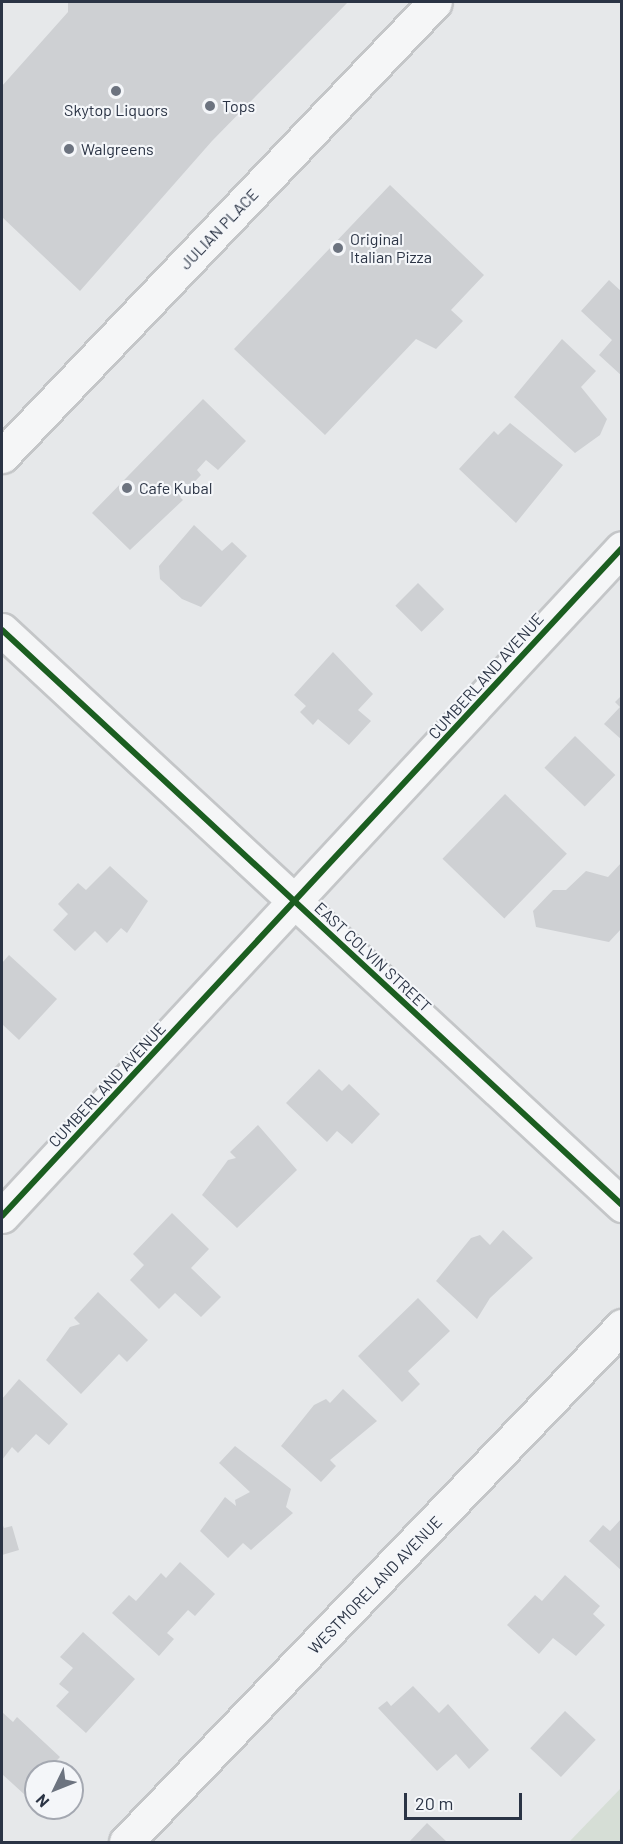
<!DOCTYPE html>
<html>
<head>
<meta charset="utf-8">
<style>
  body { margin:0 }
  #map { position:relative; width:623px; height:1844px; overflow:hidden; background:#e6e8ea; font-family:Barlow,sans-serif }
  div>[style] { position:absolute }
  .green>* { inset:0; background:#d6ded6 }
  .building>* { inset:0; background:#ced0d3; transform-origin:0 0 }
  .roads { filter:drop-shadow(2px 0 #c4c6c8) drop-shadow(-2px 0 #c4c6c8) drop-shadow(0 2px #c4c6c8) drop-shadow(0 -2px #c4c6c8) }
  .minor>* { height:33px; margin:-16.5px; padding:0 16.5px; transform-origin:16.5px; border-radius:16.5px; background:#f5f6f7 }
  .cycleway>* { height:6px; margin:-3px; padding:0 3px; transform-origin:3px; border-radius:3px; background:#1b5e20 }
  .dots>* { width:16px; height:16px; translate:-50% -50%; box-sizing:border-box; border:3px solid #f4f6f9; border-radius:50% }
  span { translate:-50% -50%; white-space:nowrap; text-align:center; line-height:1.15; -webkit-text-stroke:4.5px #f4f6f9; paint-order:stroke }
  .poi-label { font-size:16px; color:#2b3445 }
  .left { translate:0 -50%; text-align:left }
  .street-label { font-size:16px; color:#2b3445 }
  .frame { position:absolute; inset:0; border:3px solid #2b3445; pointer-events:none }
  .north { position:absolute; left:24px; top:1760px; width:60px; height:60px; box-sizing:border-box; background:#f4f6f9; border:2px solid #a4a8b1; border-radius:50%; rotate:227deg; font-size:16px; font-weight:700; line-height:24px; text-align:center; color:#2b3445 }
  .north::after { content:''; display:block; margin:auto; width:21px; height:27px; background:#6c737f; clip-path:polygon(50% 0,100% 100%,50% 72%,0 100%) }
  .scale { position:absolute; left:404px; top:1793px; width:118px; height:27px; box-sizing:border-box; border:3px solid #2b3445; border-top:0; padding-left:8px; font-size:18px; line-height:21px; white-space:nowrap; color:#2b3445; -webkit-text-stroke:4px #f4f6f9; paint-order:stroke }
</style>
</head>
<body>
<div id="map">
  <div class="green">
    <i style="clip-path:polygon(621px 1788px,621px 1842px,569px 1842px)"></i>
  </div>
  <div class="building">
    <i style="clip-path:polygon(68px 2px,348px 2px,212px 141px,80px 291px,2px 217px,2px 86px,68px 12px)"></i>
    <i style="clip-path:polygon(390px 185px,484px 275px,451px 310px,463px 321px,436px 349px,416px 339px,325px 435px,234px 349px)"></i>
    <i style="clip-path:polygon(609px 280px,622px 292px,622px 376px,599px 355px,612px 340px,581px 311px)"></i>
    <i style="clip-path:polygon(562px 339px,596px 371px,581px 387px,607px 419px,600px 435px,575px 453px,514px 397px)"></i>
    <i style="clip-path:polygon(203px 399px,246px 441px,218px 470px,206px 460px,197px 470px,201px 475px,180px 497px,183px 500px,130px 550px,92px 513px)"></i>
    <i style="clip-path:polygon(510px 423px,563px 465px,516px 523px,459px 469px,494px 431px,498px 435px)"></i>
    <i style="clip-path:polygon(194px 525px,222px 551px,232px 542px,247px 556px,201px 607px,182px 599px,160px 579px,159px 566px)"></i>
    <i style="left:418px;top:583px;width:37px;height:32px;rotate:45deg"></i>
    <i style="clip-path:polygon(333px 652px,373px 694px,358px 710px,371px 721px,349px 745px,318px 719px,313px 725px,300px 712px,306px 706px,294px 695px)"></i>
    <i style="clip-path:polygon(622px 695px,622px 740px,604px 724px,620px 707px,615px 702px)"></i>
    <i style="left:575px;top:736px;width:56px;height:44px;rotate:44deg"></i>
    <i style="left:505px;top:794px;width:86px;height:90px;rotate:44deg"></i>
    <i style="clip-path:polygon(622px 862px,622px 928px,609px 942px,536px 927px,533px 911px,553px 890px,566px 890px,586px 871px,608px 877px)"></i>
    <i style="clip-path:polygon(110px 866px,148px 901px,127px 933px,121px 928px,107px 943px,95px 931px,75px 951px,53px 930px,68px 914px,58px 904px,78px 883px,86px 890px)"></i>
    <i style="clip-path:polygon(9px 955px,57px 999px,19px 1040px,2px 1024px,2px 963px)"></i>
    <i style="clip-path:polygon(319px 1069px,342px 1091px,349px 1084px,380px 1114px,352px 1144px,337px 1131px,327px 1142px,286px 1103px)"></i>
    <i style="clip-path:polygon(258px 1125px,297px 1170px,237px 1228px,202px 1195px,228px 1160px,236px 1158px,230px 1152px)"></i>
    <i style="clip-path:polygon(172px 1213px,209px 1249px,191px 1268px,221px 1297px,201px 1317px,175px 1293px,159px 1309px,130px 1280px,144px 1265px,133px 1254px)"></i>
    <i style="clip-path:polygon(503px 1230px,533px 1258px,490px 1298px,477px 1319px,436px 1281px,471px 1238px,480px 1235px,490px 1245px)"></i>
    <i style="clip-path:polygon(98px 1292px,148px 1340px,127px 1362px,119px 1354px,81px 1394px,46px 1360px,70px 1327px,80px 1324px,74px 1318px)"></i>
    <i style="clip-path:polygon(418px 1298px,450px 1331px,408px 1371px,420px 1384px,402px 1402px,358px 1356px)"></i>
    <i style="clip-path:polygon(19px 1379px,68px 1424px,49px 1445px,36px 1434px,18px 1453px,12px 1447px,2px 1460px,2px 1399px)"></i>
    <i style="clip-path:polygon(343px 1389px,377px 1421px,330px 1460px,336px 1466px,321px 1482px,281px 1446px,314px 1405px,326px 1399px,330px 1403px)"></i>
    <i style="clip-path:polygon(235px 1446px,291px 1489px,286px 1507px,293px 1513px,251px 1550px,243px 1543px,228px 1558px,200px 1531px,225px 1497px,236px 1506px,235px 1500px,250px 1492px,219px 1463px)"></i>
    <i style="clip-path:polygon(622px 1518px,622px 1571px,589px 1541px,603px 1525px,610px 1531px)"></i>
    <i style="clip-path:polygon(2px 1523px,4px 1528px,12px 1526px,19px 1550px,2px 1555px)"></i>
    <i style="clip-path:polygon(180px 1562px,215px 1594px,195px 1616px,188px 1610px,167px 1633px,174px 1639px,159px 1656px,112px 1613px,129px 1595px,136px 1601px,161px 1573px,166px 1578px)"></i>
    <i style="clip-path:polygon(565px 1575px,600px 1606px,593px 1614px,605px 1625px,576px 1656px,553px 1638px,539px 1654px,507px 1625px,535px 1595px,542px 1601px)"></i>
    <i style="clip-path:polygon(83px 1632px,135px 1679px,86px 1733px,56px 1706px,69px 1692px,59px 1684px,73px 1668px,60px 1657px)"></i>
    <i style="clip-path:polygon(413px 1686px,439px 1713px,448px 1704px,489px 1750px,469px 1769px,456px 1754px,437px 1771px,378px 1708px,387px 1701px,391px 1706px)"></i>
    <i style="left:565px;top:1711px;width:42px;height:51px;rotate:43deg"></i>
    <i style="clip-path:polygon(2px 1712px,13px 1722px,17px 1717px,60px 1757px,46px 1772px,36px 1772px,36px 1783px,25px 1795px,2px 1774px)"></i>
    <i style="clip-path:polygon(427px 1823px,447px 1842px,409px 1842px)"></i>
  </div>
  <div class="roads">
    <div class="minor">
      <i style="left:2px;top:456px;width:627px;rotate:-46.36deg"></i>
      <i style="left:2px;top:630px;width:846px;rotate:42.84deg"></i>
      <i style="left:2px;top:1216px;width:911px;rotate:-47.13deg"></i>
      <i style="left:126px;top:1842px;width:716px;rotate:-46.13deg"></i>
    </div>
  </div>
  <div class="cycleway">
    <i style="left:2px;top:630px;width:846px;rotate:42.84deg"></i>
    <i style="left:2px;top:1216px;width:911px;rotate:-47.13deg"></i>
  </div>
  <div class="dots">
    <i style="left:116px;top:91px;background:#6c737f"></i>
    <i style="left:210px;top:106px;background:#6c737f"></i>
    <i style="left:69px;top:149px;background:#6c737f"></i>
    <i style="left:338px;top:248px;background:#6c737f"></i>
    <i style="left:127px;top:488px;background:#6c737f"></i>
  </div>
  <div class="poi-label">
    <span class="left" style="left:222px;top:106px">Tops</span>
    <span style="left:116px;top:110px">Skytop Liquors</span>
    <span class="left" style="left:81px;top:149px">Walgreens</span>
    <span class="left" style="left:350px;top:248px">Original<br>Italian Pizza</span>
    <span class="left" style="left:139px;top:488px">Cafe Kubal</span>
  </div>
  <div class="street-label">
    <span style="left:219px;top:229px;rotate:-46deg">JULIAN PLACE</span>
    <span style="left:486px;top:676px;rotate:-48deg">CUMBERLAND AVENUE</span>
    <span style="left:373px;top:957px;rotate:43deg">EAST COLVIN STREET</span>
    <span style="left:107px;top:1085px;rotate:-47deg">CUMBERLAND AVENUE</span>
    <span style="left:375px;top:1585px;rotate:-46deg">WESTMORELAND AVENUE</span>
  </div>
  <div class="frame"></div>
  <div class="north">N</div>
  <div class="scale">20 m</div>
</div>
</body>
</html>
